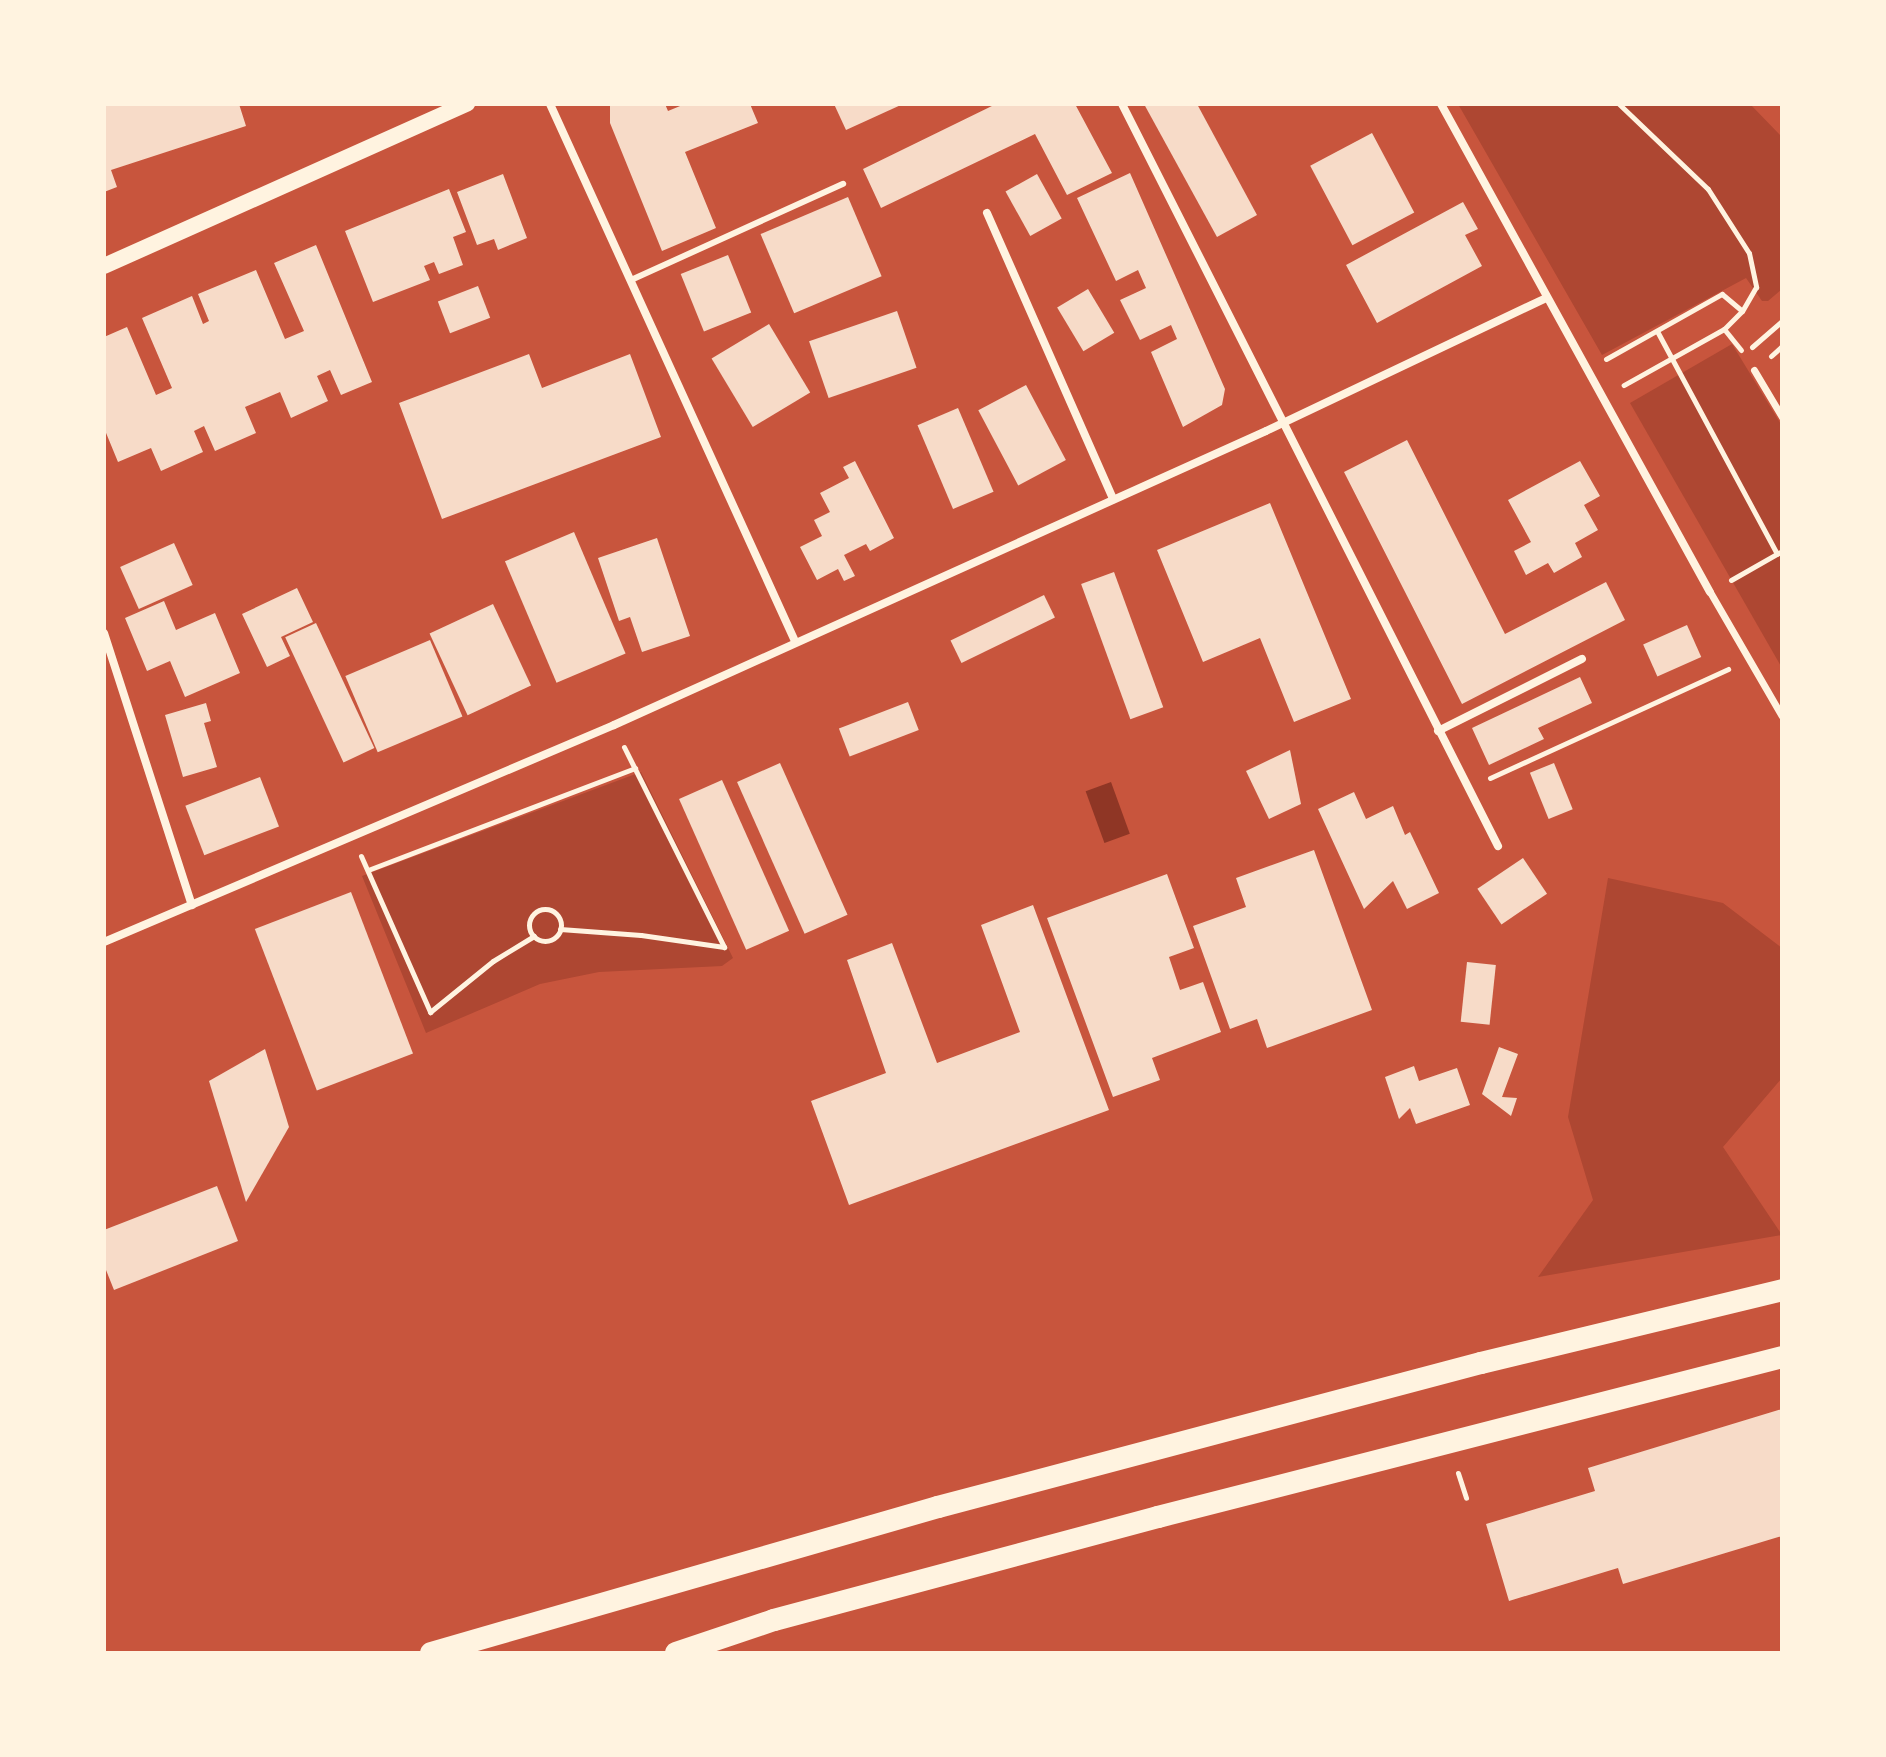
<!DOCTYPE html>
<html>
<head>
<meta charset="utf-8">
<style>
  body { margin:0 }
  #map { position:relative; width:1886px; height:1757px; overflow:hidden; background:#c8553d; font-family:"Alegreya Sans",sans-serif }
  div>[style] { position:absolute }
  .green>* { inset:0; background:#ae4732 }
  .water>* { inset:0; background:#8f3625; transform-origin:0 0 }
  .building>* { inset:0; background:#f7dbc8; transform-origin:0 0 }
  .path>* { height:5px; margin:-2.5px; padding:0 2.5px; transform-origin:2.5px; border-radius:2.5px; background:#fff3e0 }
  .path>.ring { margin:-2.5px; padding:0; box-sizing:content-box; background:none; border:5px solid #fff3e0; border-radius:50% }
  .service>* { height:6px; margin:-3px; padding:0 3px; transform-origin:3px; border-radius:3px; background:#fff3e0 }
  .pedestrian>* { height:7px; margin:-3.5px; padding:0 3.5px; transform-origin:3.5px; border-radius:3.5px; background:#fff3e0 }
  .minor>* { height:8px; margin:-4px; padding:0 4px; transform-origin:4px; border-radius:4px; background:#fff3e0 }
  .secondary>* { height:16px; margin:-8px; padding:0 8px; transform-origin:8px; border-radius:8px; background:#fff3e0 }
  .trunk>* { height:22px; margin:-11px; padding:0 11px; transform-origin:11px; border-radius:11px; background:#fff3e0 }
  span { translate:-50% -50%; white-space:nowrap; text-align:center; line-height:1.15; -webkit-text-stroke:7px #fff3e0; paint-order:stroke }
  .frame { position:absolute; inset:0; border:106px solid #fff3e0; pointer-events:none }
</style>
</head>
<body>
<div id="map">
  <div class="green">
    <i style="clip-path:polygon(1458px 104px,1750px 104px,1782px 137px,1782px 289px,1768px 301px,1762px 301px,1746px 278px,1602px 355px)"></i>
    <i style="clip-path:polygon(1732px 344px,1782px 426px,1782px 668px,1630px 403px)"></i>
    <i style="clip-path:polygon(641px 772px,733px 958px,722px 966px,599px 972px,540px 984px,426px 1033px,362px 876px)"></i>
    <i style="clip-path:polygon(1608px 878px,1723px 903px,1782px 948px,1782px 1078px,1723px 1147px,1782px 1235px,1538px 1277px,1593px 1200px,1568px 1117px)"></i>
  </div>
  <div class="water">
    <i style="left:1111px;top:782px;width:55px;height:27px;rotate:70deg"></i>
  </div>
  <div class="building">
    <i style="clip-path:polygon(104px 104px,239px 104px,246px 126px,111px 170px,117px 187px,104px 192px)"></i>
    <i style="clip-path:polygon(610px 104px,665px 104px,668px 111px,685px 104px,750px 104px,758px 123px,685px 152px,716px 228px,662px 251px,610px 123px)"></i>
    <i style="clip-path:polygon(834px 104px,903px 104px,846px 130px)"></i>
    <i style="clip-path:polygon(996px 104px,1075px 104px,1112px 173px,1067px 195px,1035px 134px,881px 208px,863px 169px)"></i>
    <i style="clip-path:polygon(1144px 104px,1197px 104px,1257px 215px,1217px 237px)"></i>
    <i style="left:1372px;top:133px;width:90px;height:70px;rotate:62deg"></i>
    <i style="clip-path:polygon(1130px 173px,1225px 389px,1222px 405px,1183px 427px,1151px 352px,1177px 339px,1171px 325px,1140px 340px,1120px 300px,1146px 288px,1138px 270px,1116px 281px,1077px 198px)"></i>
    <i style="clip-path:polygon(503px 174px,527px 238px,498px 250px,494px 239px,477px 245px,457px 192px)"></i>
    <i style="left:1037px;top:174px;width:51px;height:36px;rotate:61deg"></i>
    <i style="clip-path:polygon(449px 189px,466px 232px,453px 237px,463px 265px,439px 274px,434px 262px,424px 266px,430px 280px,373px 302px,345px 231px)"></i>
    <i style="left:848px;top:197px;width:86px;height:95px;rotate:67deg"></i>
    <i style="clip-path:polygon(1463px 202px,1478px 229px,1465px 235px,1482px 266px,1377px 323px,1346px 265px)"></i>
    <i style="clip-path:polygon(316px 245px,372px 382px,341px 395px,330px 370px,317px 376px,328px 401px,291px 418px,280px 392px,245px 407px,256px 433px,215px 451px,204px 426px,194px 431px,203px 452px,161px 471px,151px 448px,118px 462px,104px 428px,104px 337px,127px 327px,156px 395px,172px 388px,142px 318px,192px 296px,203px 324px,209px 321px,198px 294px,256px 270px,285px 339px,304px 331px,274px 263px)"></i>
    <i style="left:728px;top:255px;width:62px;height:51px;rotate:68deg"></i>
    <i style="left:478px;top:286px;width:34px;height:43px;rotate:69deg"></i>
    <i style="left:1088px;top:289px;width:51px;height:36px;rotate:59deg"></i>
    <i style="left:897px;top:311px;width:60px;height:93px;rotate:71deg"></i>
    <i style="left:769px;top:324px;width:80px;height:67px;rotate:59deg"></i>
    <i style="clip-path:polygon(529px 354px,542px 388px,630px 354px,661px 437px,442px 519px,399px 403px)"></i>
    <i style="left:1026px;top:385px;width:85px;height:54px;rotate:62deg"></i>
    <i style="left:958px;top:408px;width:91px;height:44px;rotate:67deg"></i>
    <i style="clip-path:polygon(1407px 440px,1505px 634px,1606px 582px,1625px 620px,1462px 704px,1344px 472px)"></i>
    <i style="clip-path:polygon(855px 461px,894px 538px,870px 551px,866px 544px,844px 555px,855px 576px,844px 581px,838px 569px,817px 580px,800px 547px,822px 536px,814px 520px,830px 512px,820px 493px,849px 478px,843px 467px)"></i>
    <i style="clip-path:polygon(1580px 461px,1600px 496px,1584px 505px,1598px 530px,1575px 543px,1582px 557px,1554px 573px,1548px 563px,1526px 575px,1514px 551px,1531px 542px,1508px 500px)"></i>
    <i style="clip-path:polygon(1270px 503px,1351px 699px,1294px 722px,1260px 638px,1203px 662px,1157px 550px)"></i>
    <i style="left:574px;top:532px;width:132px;height:75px;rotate:67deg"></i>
    <i style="clip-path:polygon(657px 538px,690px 636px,642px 652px,630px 617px,619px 621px,598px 558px)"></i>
    <i style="left:174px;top:543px;width:46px;height:59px;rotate:66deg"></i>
    <i style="left:1114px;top:572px;width:144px;height:35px;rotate:70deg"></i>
    <i style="clip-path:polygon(297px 588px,313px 622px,281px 637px,290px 656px,267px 667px,242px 614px)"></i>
    <i style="left:1044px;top:595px;width:25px;height:104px;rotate:64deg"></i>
    <i style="clip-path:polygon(164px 601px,176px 630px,215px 613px,240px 673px,185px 697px,170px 661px,147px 671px,125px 618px)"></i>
    <i style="left:493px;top:604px;width:90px;height:70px;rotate:65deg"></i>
    <i style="left:316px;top:623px;width:138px;height:34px;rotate:65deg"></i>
    <i style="left:1687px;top:625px;width:35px;height:48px;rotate:66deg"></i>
    <i style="left:430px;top:640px;width:83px;height:92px;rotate:67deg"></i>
    <i style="clip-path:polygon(1580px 677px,1592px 703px,1538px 728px,1544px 739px,1489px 765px,1472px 728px)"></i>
    <i style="left:908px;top:702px;width:30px;height:74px;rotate:69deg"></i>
    <i style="clip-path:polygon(206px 703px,211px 721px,204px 723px,217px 767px,183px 777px,165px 715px)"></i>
    <i style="clip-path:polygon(1290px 750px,1301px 804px,1269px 819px,1246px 771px)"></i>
    <i style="left:780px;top:763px;width:166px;height:47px;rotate:66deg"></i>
    <i style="left:1554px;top:763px;width:50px;height:26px;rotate:68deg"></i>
    <i style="left:260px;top:777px;width:53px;height:80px;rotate:69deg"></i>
    <i style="left:722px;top:780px;width:165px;height:47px;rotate:66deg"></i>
    <i style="clip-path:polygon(1354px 792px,1366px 819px,1393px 806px,1405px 835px,1410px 832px,1439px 893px,1407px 909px,1393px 881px,1364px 909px,1318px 809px)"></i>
    <i style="clip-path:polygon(1314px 850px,1372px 1010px,1267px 1048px,1257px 1019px,1230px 1029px,1193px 926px,1246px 907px,1236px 878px)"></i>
    <i style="left:1523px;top:858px;width:43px;height:55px;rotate:56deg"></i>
    <i style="clip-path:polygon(1167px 874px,1194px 948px,1169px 957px,1180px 990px,1203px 982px,1221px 1032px,1152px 1058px,1160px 1080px,1113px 1097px,1047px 918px)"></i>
    <i style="left:351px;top:892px;width:173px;height:103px;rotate:69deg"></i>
    <i style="clip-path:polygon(1033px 905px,1109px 1110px,849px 1205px,811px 1101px,886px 1073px,847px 960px,892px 943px,937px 1063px,1020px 1032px,981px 925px)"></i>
    <i style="left:1467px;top:962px;width:29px;height:60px;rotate:6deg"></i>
    <i style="clip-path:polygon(1499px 1047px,1518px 1054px,1502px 1097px,1517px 1098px,1511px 1116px,1482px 1094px)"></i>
    <i style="clip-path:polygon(265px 1049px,289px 1127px,246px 1202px,209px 1081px)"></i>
    <i style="clip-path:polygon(1414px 1066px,1419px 1081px,1457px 1068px,1470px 1105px,1416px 1124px,1410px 1108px,1399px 1119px,1385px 1077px)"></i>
    <i style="clip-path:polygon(217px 1186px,238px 1241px,114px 1290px,104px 1265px,104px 1230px)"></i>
    <i style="clip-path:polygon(1782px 1409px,1782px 1536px,1623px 1584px,1618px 1568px,1509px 1601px,1486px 1524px,1595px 1491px,1588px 1468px)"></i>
  </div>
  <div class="path">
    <i style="left:1619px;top:104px;width:123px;rotate:43.7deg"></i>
    <i style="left:1708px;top:189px;width:76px;rotate:57.4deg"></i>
    <i style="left:1749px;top:253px;width:35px;rotate:78deg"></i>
    <i style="left:1756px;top:287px;width:28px;rotate:120deg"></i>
    <i style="left:1742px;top:311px;width:25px;rotate:135deg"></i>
    <i style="left:1724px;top:329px;width:115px;rotate:150.8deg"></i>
    <i style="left:1724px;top:329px;width:27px;rotate:51deg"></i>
    <i style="left:1657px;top:331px;width:253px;rotate:61.7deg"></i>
    <i style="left:1752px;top:347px;width:40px;rotate:-41deg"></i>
    <i style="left:1771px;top:356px;width:15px;rotate:-42deg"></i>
    <i style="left:1606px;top:359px;width:133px;rotate:-29.3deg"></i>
    <i style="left:1722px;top:294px;width:26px;rotate:40deg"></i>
    <i style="left:1731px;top:580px;width:59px;rotate:-29.6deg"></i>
    <i style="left:624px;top:747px;width:224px;rotate:63.4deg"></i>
    <i style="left:1490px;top:778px;width:262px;rotate:-24.6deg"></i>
    <i style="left:361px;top:856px;width:171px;rotate:66.1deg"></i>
    <i style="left:430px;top:1012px;width:81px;rotate:-39deg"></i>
    <i style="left:493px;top:961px;width:48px;rotate:-31.4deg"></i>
    <i style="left:368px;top:870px;width:286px;rotate:-20.9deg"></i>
    <i class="ring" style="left:529px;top:909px;width:27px;height:27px"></i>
    <i style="left:560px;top:929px;width:81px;rotate:4.2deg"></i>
    <i style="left:641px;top:935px;width:84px;rotate:8.2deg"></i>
    <i style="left:1458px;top:1473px;width:26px;rotate:72deg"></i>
  </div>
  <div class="service">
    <i style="left:631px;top:280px;width:233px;rotate:-24.4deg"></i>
  </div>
  <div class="pedestrian">
    <i style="left:1754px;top:370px;width:55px;rotate:59.2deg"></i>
    <i style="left:1710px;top:592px;width:143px;rotate:59.9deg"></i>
  </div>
  <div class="minor">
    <i style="left:550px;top:104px;width:590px;rotate:65.48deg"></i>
    <i style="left:1122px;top:104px;width:832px;rotate:63.13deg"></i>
    <i style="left:1441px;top:104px;width:557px;rotate:61.14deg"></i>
    <i style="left:987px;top:213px;width:313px;rotate:66.2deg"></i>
    <i style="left:104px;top:633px;width:286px;rotate:72.1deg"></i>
    <i style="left:1438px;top:731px;width:161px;rotate:-26.6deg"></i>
    <i style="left:104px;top:942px;width:554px;rotate:-23.05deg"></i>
    <i style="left:614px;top:725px;width:715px;rotate:-24.27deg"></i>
    <i style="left:1266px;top:431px;width:310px;rotate:-25.4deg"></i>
  </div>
  <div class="secondary">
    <i style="left:104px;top:266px;width:398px;rotate:-24.1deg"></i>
  </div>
  <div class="trunk">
    <i style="left:431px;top:1653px;width:528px;rotate:-16.06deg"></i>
    <i style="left:938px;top:1507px;width:562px;rotate:-14.85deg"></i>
    <i style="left:1481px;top:1363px;width:310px;rotate:-13.6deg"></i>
    <i style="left:676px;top:1653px;width:103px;rotate:-18.6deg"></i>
    <i style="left:774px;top:1620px;width:398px;rotate:-15deg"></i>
    <i style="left:1158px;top:1517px;width:644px;rotate:-14.38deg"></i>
  </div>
  <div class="frame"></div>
</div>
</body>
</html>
